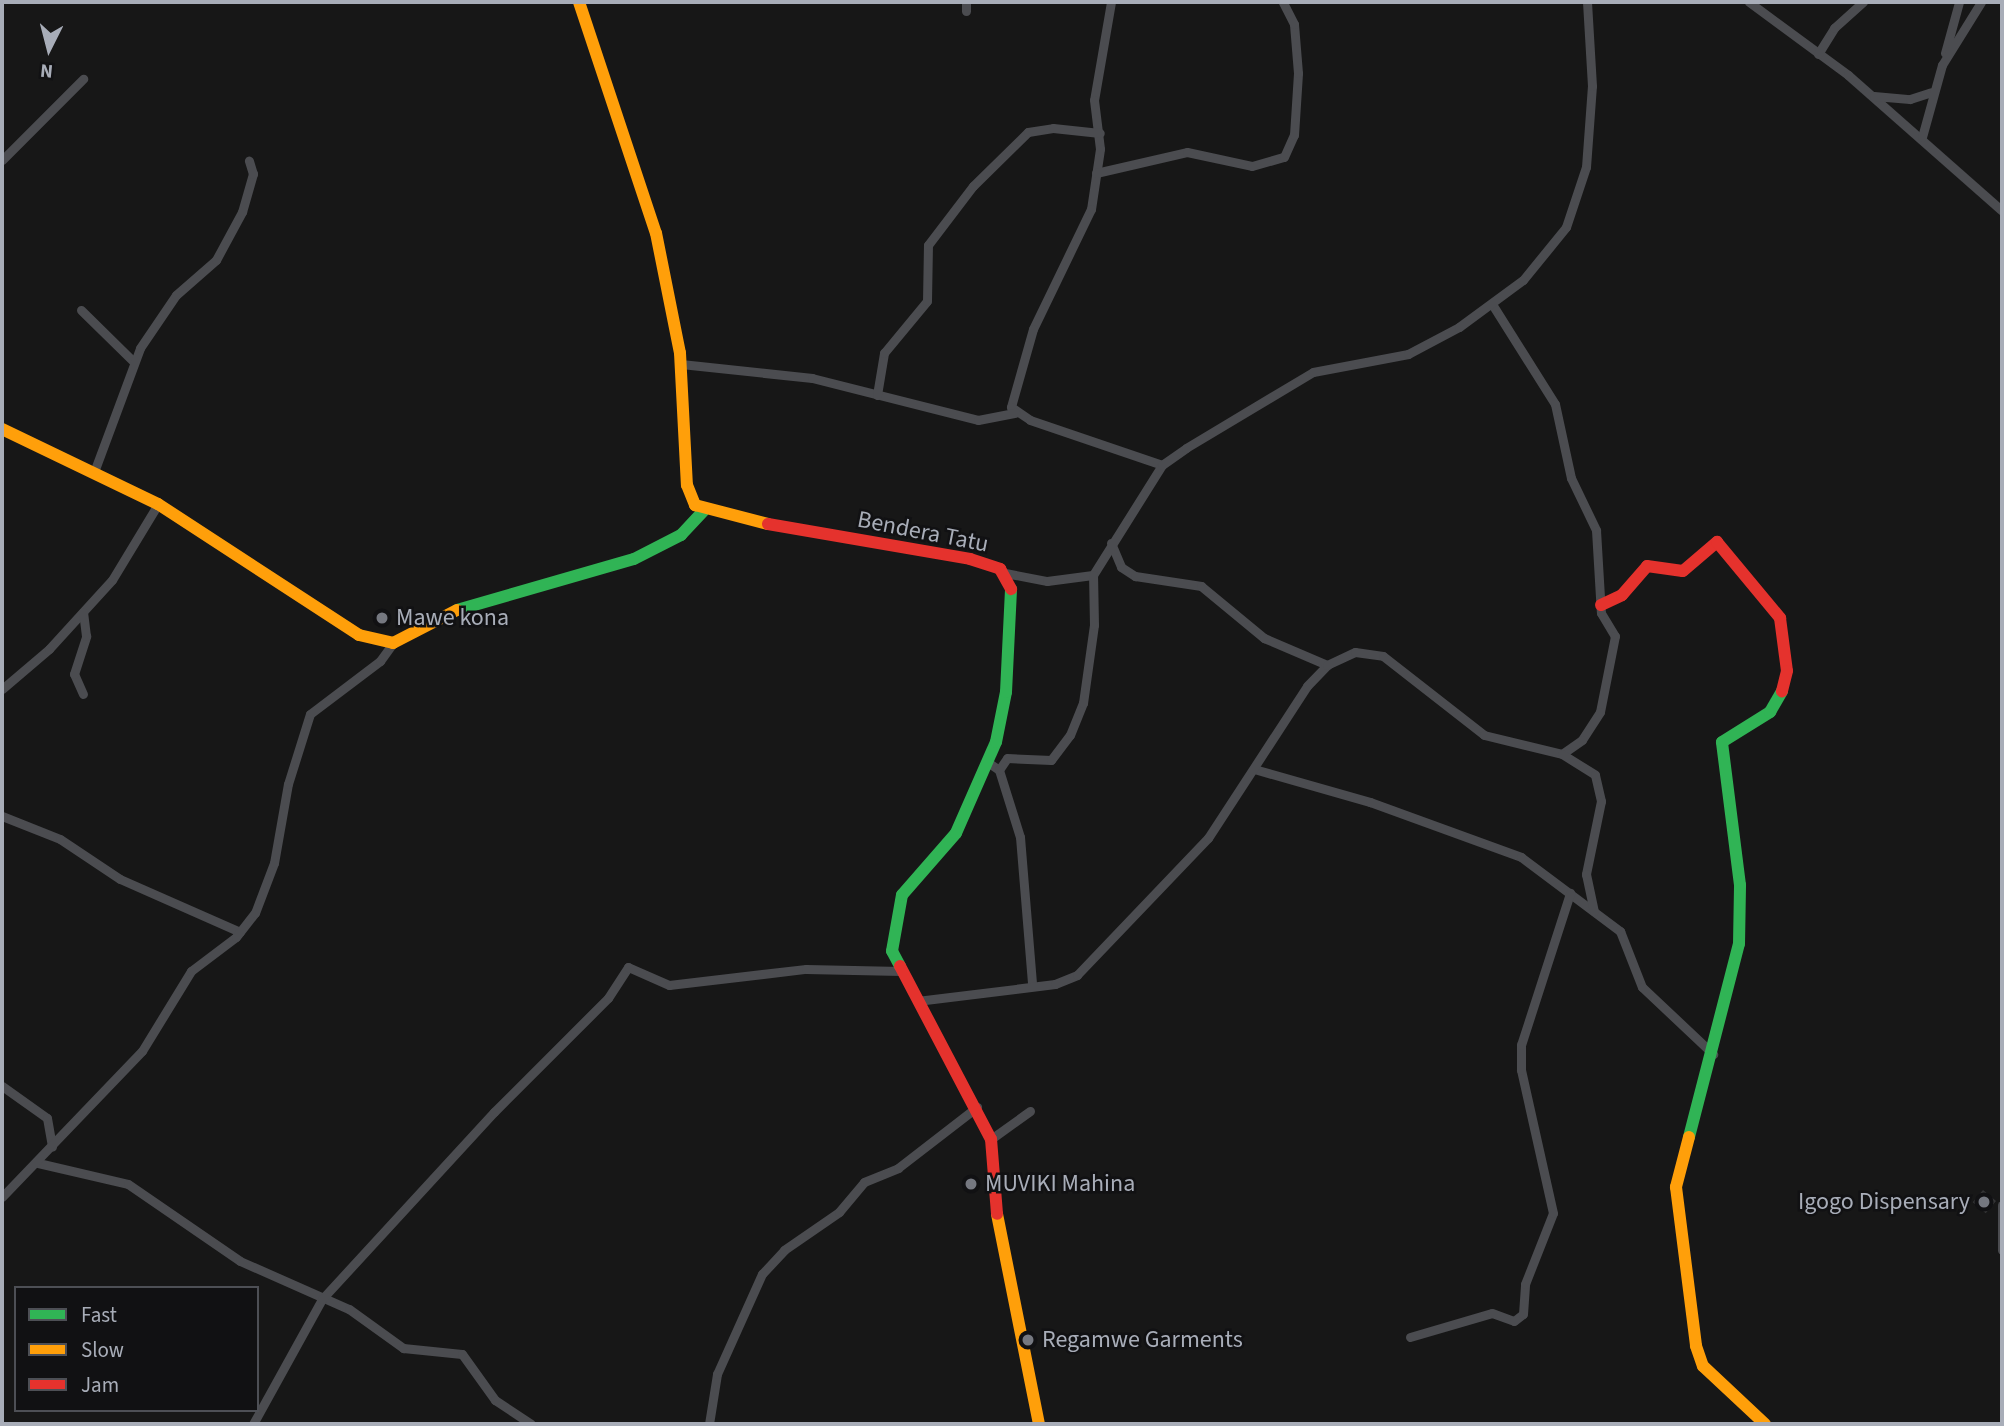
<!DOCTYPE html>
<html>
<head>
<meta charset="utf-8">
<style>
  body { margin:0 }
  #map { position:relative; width:2004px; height:1426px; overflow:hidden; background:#171717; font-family:"Source Sans 3",sans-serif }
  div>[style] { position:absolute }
  .building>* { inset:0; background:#353536; transform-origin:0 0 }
  .street>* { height:9px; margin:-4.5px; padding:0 4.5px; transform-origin:4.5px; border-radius:4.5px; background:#4b4c50 }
  .fast>* { height:12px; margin:-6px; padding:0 6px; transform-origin:6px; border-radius:6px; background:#30b455 }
  .slow>* { height:12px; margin:-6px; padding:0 6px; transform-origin:6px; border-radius:6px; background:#ff9f0a }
  .jam>* { height:12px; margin:-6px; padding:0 6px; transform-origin:6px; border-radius:6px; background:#e5322d }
  .dots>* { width:19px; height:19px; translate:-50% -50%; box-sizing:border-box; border:4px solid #111113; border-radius:50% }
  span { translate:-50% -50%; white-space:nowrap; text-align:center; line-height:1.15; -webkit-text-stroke:5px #111113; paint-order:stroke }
  .street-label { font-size:24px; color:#a8adb8 }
  .poi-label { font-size:24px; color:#a8adb8 }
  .left { translate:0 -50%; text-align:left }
  .right { translate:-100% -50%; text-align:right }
  .frame { position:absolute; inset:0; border:4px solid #a8adb8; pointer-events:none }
  .legend { position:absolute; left:14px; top:1286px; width:245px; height:126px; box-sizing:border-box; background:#111113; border:2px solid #4d4f55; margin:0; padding:9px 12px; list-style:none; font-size:21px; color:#a8adb8 }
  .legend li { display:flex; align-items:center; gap:14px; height:35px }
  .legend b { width:35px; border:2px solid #4d4f55 }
  .north { position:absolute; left:14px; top:14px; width:70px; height:70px; -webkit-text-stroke:5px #111113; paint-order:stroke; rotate:186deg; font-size:19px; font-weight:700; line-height:28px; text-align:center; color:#a8adb8 }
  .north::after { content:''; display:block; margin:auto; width:24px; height:32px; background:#a8adb8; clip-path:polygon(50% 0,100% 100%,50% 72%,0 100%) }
</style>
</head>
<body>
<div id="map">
  <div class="building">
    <i style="left:1983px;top:1190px;width:17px;height:16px;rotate:40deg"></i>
  </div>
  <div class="street">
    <i style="left:1111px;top:2px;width:99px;rotate:99.8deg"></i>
    <i style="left:1094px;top:100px;width:49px;rotate:83deg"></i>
    <i style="left:1100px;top:149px;width:61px;rotate:98.5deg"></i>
    <i style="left:1091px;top:209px;width:133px;rotate:115.8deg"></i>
    <i style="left:1033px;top:329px;width:81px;rotate:105.8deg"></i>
    <i style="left:1011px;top:407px;width:23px;rotate:34deg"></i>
    <i style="left:1030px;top:420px;width:139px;rotate:18.8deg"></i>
    <i style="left:1749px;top:2px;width:123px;rotate:36.4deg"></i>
    <i style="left:1848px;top:75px;width:205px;rotate:41.4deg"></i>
    <i style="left:966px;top:11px;width:9px;rotate:-90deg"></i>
    <i style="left:1945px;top:53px;width:53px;rotate:-74.6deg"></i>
    <i style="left:1818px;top:54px;width:31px;rotate:-58deg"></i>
    <i style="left:1834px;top:28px;width:39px;rotate:-42deg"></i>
    <i style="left:1874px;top:96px;width:36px;rotate:5deg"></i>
    <i style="left:1910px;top:99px;width:22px;rotate:-18deg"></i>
    <i style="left:1922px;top:137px;width:75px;rotate:-74.5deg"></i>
    <i style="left:1942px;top:65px;width:74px;rotate:-58.2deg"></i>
    <i style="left:2px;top:160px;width:115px;rotate:-45deg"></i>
    <i style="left:1096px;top:173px;width:93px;rotate:-13deg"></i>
    <i style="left:1187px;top:152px;width:66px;rotate:12.2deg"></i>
    <i style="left:1252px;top:166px;width:33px;rotate:-16deg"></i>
    <i style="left:1284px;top:157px;width:24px;rotate:-66deg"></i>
    <i style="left:1294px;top:135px;width:62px;rotate:-86.3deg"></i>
    <i style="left:1298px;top:73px;width:49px;rotate:-94.7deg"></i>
    <i style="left:1294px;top:24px;width:25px;rotate:-117deg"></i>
    <i style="left:1492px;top:304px;width:118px;rotate:57.8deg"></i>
    <i style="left:1555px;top:404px;width:76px;rotate:77.8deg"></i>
    <i style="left:1571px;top:478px;width:58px;rotate:64.3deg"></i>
    <i style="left:1596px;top:530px;width:83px;rotate:86.6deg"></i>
    <i style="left:1601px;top:613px;width:27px;rotate:59deg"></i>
    <i style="left:1615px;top:636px;width:77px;rotate:101.2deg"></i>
    <i style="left:1600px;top:712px;width:33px;rotate:123deg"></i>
    <i style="left:1582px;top:740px;width:24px;rotate:145deg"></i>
    <i style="left:81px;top:310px;width:74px;rotate:44.5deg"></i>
    <i style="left:681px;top:364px;width:132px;rotate:6.1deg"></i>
    <i style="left:812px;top:378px;width:171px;rotate:14.2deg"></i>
    <i style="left:978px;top:420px;width:38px;rotate:-11deg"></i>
    <i style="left:877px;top:395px;width:43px;rotate:-80.5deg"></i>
    <i style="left:884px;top:353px;width:67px;rotate:-50.4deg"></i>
    <i style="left:927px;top:301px;width:56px;rotate:-89deg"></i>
    <i style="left:928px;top:245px;width:74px;rotate:-52.7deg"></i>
    <i style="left:973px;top:186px;width:77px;rotate:-44.5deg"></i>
    <i style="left:1028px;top:132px;width:25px;rotate:-9deg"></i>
    <i style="left:1053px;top:128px;width:47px;rotate:6.1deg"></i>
    <i style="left:94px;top:472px;width:132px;rotate:-69.6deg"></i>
    <i style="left:140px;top:348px;width:64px;rotate:-55.8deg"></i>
    <i style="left:176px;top:295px;width:53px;rotate:-41.2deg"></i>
    <i style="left:216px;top:260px;width:55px;rotate:-61.6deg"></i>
    <i style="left:242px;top:212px;width:40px;rotate:-74deg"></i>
    <i style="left:253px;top:174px;width:14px;rotate:-107deg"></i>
    <i style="left:1111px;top:543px;width:26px;rotate:67deg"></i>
    <i style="left:1121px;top:567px;width:17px;rotate:33deg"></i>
    <i style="left:1135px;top:576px;width:67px;rotate:8.6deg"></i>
    <i style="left:1201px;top:586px;width:82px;rotate:39.5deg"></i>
    <i style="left:1264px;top:638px;width:69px;rotate:23.2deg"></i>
    <i style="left:1005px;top:573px;width:43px;rotate:10.8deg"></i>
    <i style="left:1047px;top:581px;width:46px;rotate:-7.4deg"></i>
    <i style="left:1093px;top:575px;width:130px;rotate:-57.9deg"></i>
    <i style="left:1162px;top:465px;width:29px;rotate:-35deg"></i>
    <i style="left:1186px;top:448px;width:148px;rotate:-30.9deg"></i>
    <i style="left:1313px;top:372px;width:97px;rotate:-10.7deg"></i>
    <i style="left:1408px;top:354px;width:58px;rotate:-27.9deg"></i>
    <i style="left:1459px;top:327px;width:79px;rotate:-36.3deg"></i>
    <i style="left:1523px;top:280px;width:68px;rotate:-50.9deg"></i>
    <i style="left:1566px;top:227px;width:63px;rotate:-71.6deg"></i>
    <i style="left:1586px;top:167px;width:81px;rotate:-85.8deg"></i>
    <i style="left:1592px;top:86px;width:84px;rotate:-93.4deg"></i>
    <i style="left:2px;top:689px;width:62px;rotate:-40.4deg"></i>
    <i style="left:49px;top:649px;width:93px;rotate:-47.6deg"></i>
    <i style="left:112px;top:580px;width:89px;rotate:-58.8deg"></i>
    <i style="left:83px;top:694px;width:22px;rotate:-114deg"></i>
    <i style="left:74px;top:674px;width:40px;rotate:-72deg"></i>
    <i style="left:86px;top:636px;width:24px;rotate:-97deg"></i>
    <i style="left:989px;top:763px;width:12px;rotate:35deg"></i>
    <i style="left:999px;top:770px;width:70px;rotate:72.6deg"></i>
    <i style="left:1020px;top:837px;width:147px;rotate:85.3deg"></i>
    <i style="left:1254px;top:769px;width:121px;rotate:15.9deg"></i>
    <i style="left:1370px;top:802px;width:161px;rotate:20deg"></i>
    <i style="left:1521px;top:857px;width:124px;rotate:36.8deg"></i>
    <i style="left:1620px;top:931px;width:60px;rotate:68.6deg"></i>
    <i style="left:1642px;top:987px;width:98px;rotate:43.3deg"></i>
    <i style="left:999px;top:770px;width:14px;rotate:-56deg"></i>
    <i style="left:1007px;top:758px;width:44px;rotate:2.6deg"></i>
    <i style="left:1051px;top:760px;width:31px;rotate:-53deg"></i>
    <i style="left:1070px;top:735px;width:35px;rotate:-68deg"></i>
    <i style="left:1083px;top:703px;width:79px;rotate:-82deg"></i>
    <i style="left:1094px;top:625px;width:50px;rotate:-91.1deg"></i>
    <i style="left:2px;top:816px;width:62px;rotate:21.6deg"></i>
    <i style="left:60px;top:839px;width:72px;rotate:33.7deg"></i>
    <i style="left:120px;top:879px;width:131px;rotate:23.8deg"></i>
    <i style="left:917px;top:1001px;width:139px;rotate:-7deg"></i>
    <i style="left:1055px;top:984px;width:24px;rotate:-22deg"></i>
    <i style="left:1077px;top:975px;width:190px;rotate:-46.3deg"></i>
    <i style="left:1208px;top:838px;width:181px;rotate:-56.9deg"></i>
    <i style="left:1307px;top:686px;width:29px;rotate:-46deg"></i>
    <i style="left:1327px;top:665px;width:31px;rotate:-25deg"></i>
    <i style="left:1355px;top:652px;width:28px;rotate:8deg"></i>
    <i style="left:1383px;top:656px;width:128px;rotate:38deg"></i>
    <i style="left:1484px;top:735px;width:80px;rotate:13.7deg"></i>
    <i style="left:1562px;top:754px;width:39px;rotate:32deg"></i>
    <i style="left:1595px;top:775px;width:27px;rotate:77deg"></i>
    <i style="left:1601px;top:801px;width:75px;rotate:101.6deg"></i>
    <i style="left:1586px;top:874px;width:38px;rotate:78deg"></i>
    <i style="left:2px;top:1086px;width:55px;rotate:35.4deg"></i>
    <i style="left:47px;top:1118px;width:29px;rotate:80deg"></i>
    <i style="left:991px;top:1139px;width:48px;rotate:-35.7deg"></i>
    <i style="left:38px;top:1163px;width:92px;rotate:13.1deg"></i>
    <i style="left:128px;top:1184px;width:136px;rotate:34.5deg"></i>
    <i style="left:240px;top:1261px;width:119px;rotate:23.8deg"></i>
    <i style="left:349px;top:1309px;width:67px;rotate:35.8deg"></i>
    <i style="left:403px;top:1348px;width:59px;rotate:5.8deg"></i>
    <i style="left:462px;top:1354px;width:57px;rotate:54.3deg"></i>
    <i style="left:495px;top:1400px;width:43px;rotate:33.7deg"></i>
    <i style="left:2px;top:1197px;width:202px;rotate:-46.2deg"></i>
    <i style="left:142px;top:1051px;width:94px;rotate:-58.5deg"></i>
    <i style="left:191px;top:971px;width:56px;rotate:-37.1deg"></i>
    <i style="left:236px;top:937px;width:31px;rotate:-52deg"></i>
    <i style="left:255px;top:913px;width:53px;rotate:-69.2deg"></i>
    <i style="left:274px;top:863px;width:80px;rotate:-80deg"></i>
    <i style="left:288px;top:784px;width:73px;rotate:-72.6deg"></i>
    <i style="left:310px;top:714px;width:88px;rotate:-37.1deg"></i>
    <i style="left:380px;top:661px;width:22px;rotate:-54deg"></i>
    <i style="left:2002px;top:1205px;width:45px;rotate:90deg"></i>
    <i style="left:1410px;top:1337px;width:85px;rotate:-16.3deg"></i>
    <i style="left:1492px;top:1313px;width:23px;rotate:20deg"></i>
    <i style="left:1514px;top:1321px;width:11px;rotate:-38deg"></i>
    <i style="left:1523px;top:1314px;width:30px;rotate:-86deg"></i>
    <i style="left:1525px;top:1284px;width:76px;rotate:-68.5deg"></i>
    <i style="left:1553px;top:1213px;width:147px;rotate:-102.6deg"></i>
    <i style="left:1521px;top:1070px;width:25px;rotate:-90deg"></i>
    <i style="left:1521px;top:1045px;width:160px;rotate:-72.1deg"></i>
    <i style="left:253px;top:1424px;width:143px;rotate:-61.1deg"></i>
    <i style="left:322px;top:1299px;width:254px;rotate:-47.4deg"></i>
    <i style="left:494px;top:1112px;width:161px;rotate:-45deg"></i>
    <i style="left:608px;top:998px;width:37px;rotate:-57deg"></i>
    <i style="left:628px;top:967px;width:45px;rotate:23.7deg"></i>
    <i style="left:669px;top:985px;width:138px;rotate:-6.7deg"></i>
    <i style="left:806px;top:969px;width:95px;rotate:1.2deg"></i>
    <i style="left:709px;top:1424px;width:51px;rotate:-80.9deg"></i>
    <i style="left:717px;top:1374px;width:110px;rotate:-65.8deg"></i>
    <i style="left:762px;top:1274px;width:33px;rotate:-47deg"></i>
    <i style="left:784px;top:1250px;width:67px;rotate:-34.6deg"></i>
    <i style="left:839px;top:1212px;width:39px;rotate:-50deg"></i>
    <i style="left:864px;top:1182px;width:37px;rotate:-22deg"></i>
    <i style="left:898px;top:1168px;width:100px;rotate:-37.7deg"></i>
  </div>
  <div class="fast">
    <i style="left:457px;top:610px;width:184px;rotate:-16.1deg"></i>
    <i style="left:634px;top:559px;width:53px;rotate:-27.1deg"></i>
    <i style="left:681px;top:535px;width:33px;rotate:-47deg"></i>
    <i style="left:900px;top:966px;width:17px;rotate:-118deg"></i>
    <i style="left:892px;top:951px;width:57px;rotate:-79.9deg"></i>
    <i style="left:902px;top:895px;width:82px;rotate:-48.9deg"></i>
    <i style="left:956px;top:833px;width:99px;rotate:-66.3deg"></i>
    <i style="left:996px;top:742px;width:51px;rotate:-78.7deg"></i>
    <i style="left:1006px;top:692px;width:103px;rotate:-87.2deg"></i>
    <i style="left:1689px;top:1137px;width:199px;rotate:-75.5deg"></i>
    <i style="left:1739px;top:944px;width:59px;rotate:-89deg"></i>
    <i style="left:1740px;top:885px;width:144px;rotate:-97.2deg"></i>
    <i style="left:1722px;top:742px;width:57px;rotate:-32deg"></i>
    <i style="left:1770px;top:712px;width:24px;rotate:-60deg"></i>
  </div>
  <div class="slow">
    <i style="left:579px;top:2px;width:243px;rotate:71.6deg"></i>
    <i style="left:656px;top:233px;width:122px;rotate:78.7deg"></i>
    <i style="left:680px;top:353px;width:132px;rotate:87deg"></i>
    <i style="left:687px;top:485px;width:22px;rotate:68deg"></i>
    <i style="left:695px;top:505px;width:75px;rotate:14.6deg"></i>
    <i style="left:2px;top:429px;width:173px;rotate:25.7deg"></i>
    <i style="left:158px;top:504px;width:240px;rotate:33.1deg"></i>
    <i style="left:359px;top:635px;width:35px;rotate:13deg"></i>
    <i style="left:393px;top:643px;width:72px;rotate:-27.3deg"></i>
    <i style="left:1689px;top:1137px;width:52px;rotate:104.6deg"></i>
    <i style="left:1676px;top:1187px;width:160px;rotate:82.8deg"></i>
    <i style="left:1696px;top:1346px;width:21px;rotate:71deg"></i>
    <i style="left:1703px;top:1366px;width:85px;rotate:43.1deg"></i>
    <i style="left:997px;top:1214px;width:214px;rotate:78.7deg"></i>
  </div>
  <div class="jam">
    <i style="left:768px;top:524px;width:205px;rotate:9.8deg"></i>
    <i style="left:970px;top:559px;width:32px;rotate:18deg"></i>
    <i style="left:1000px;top:569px;width:23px;rotate:61deg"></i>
    <i style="left:1601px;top:605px;width:23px;rotate:-25deg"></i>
    <i style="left:1622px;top:595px;width:38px;rotate:-49deg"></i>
    <i style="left:1647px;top:566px;width:36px;rotate:8deg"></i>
    <i style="left:1683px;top:571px;width:45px;rotate:-40.5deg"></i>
    <i style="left:1717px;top:542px;width:99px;rotate:50.3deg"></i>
    <i style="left:1780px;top:618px;width:53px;rotate:82.5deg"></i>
    <i style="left:1787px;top:671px;width:21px;rotate:104deg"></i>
    <i style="left:900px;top:966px;width:195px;rotate:62.3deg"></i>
    <i style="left:991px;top:1139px;width:75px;rotate:85.4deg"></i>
  </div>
  <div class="dots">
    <i style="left:382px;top:618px;background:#757880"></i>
    <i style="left:971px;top:1184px;background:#757880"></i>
    <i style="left:1984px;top:1202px;background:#757880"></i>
    <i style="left:1028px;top:1340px;background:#757880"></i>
  </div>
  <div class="street-label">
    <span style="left:923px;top:532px;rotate:11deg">Bendera Tatu</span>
  </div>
  <div class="poi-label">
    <span class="left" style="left:396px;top:618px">Mawe kona</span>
    <span class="left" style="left:985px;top:1184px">MUVIKI Mahina</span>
    <span class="right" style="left:1970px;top:1202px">Igogo Dispensary</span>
    <span class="left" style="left:1042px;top:1340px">Regamwe Garments</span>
  </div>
  <div class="frame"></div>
  <ul class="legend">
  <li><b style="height:9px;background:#30b455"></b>Fast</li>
  <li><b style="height:9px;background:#ff9f0a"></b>Slow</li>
  <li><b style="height:9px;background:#e5322d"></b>Jam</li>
  </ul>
  <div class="north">N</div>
</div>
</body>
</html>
